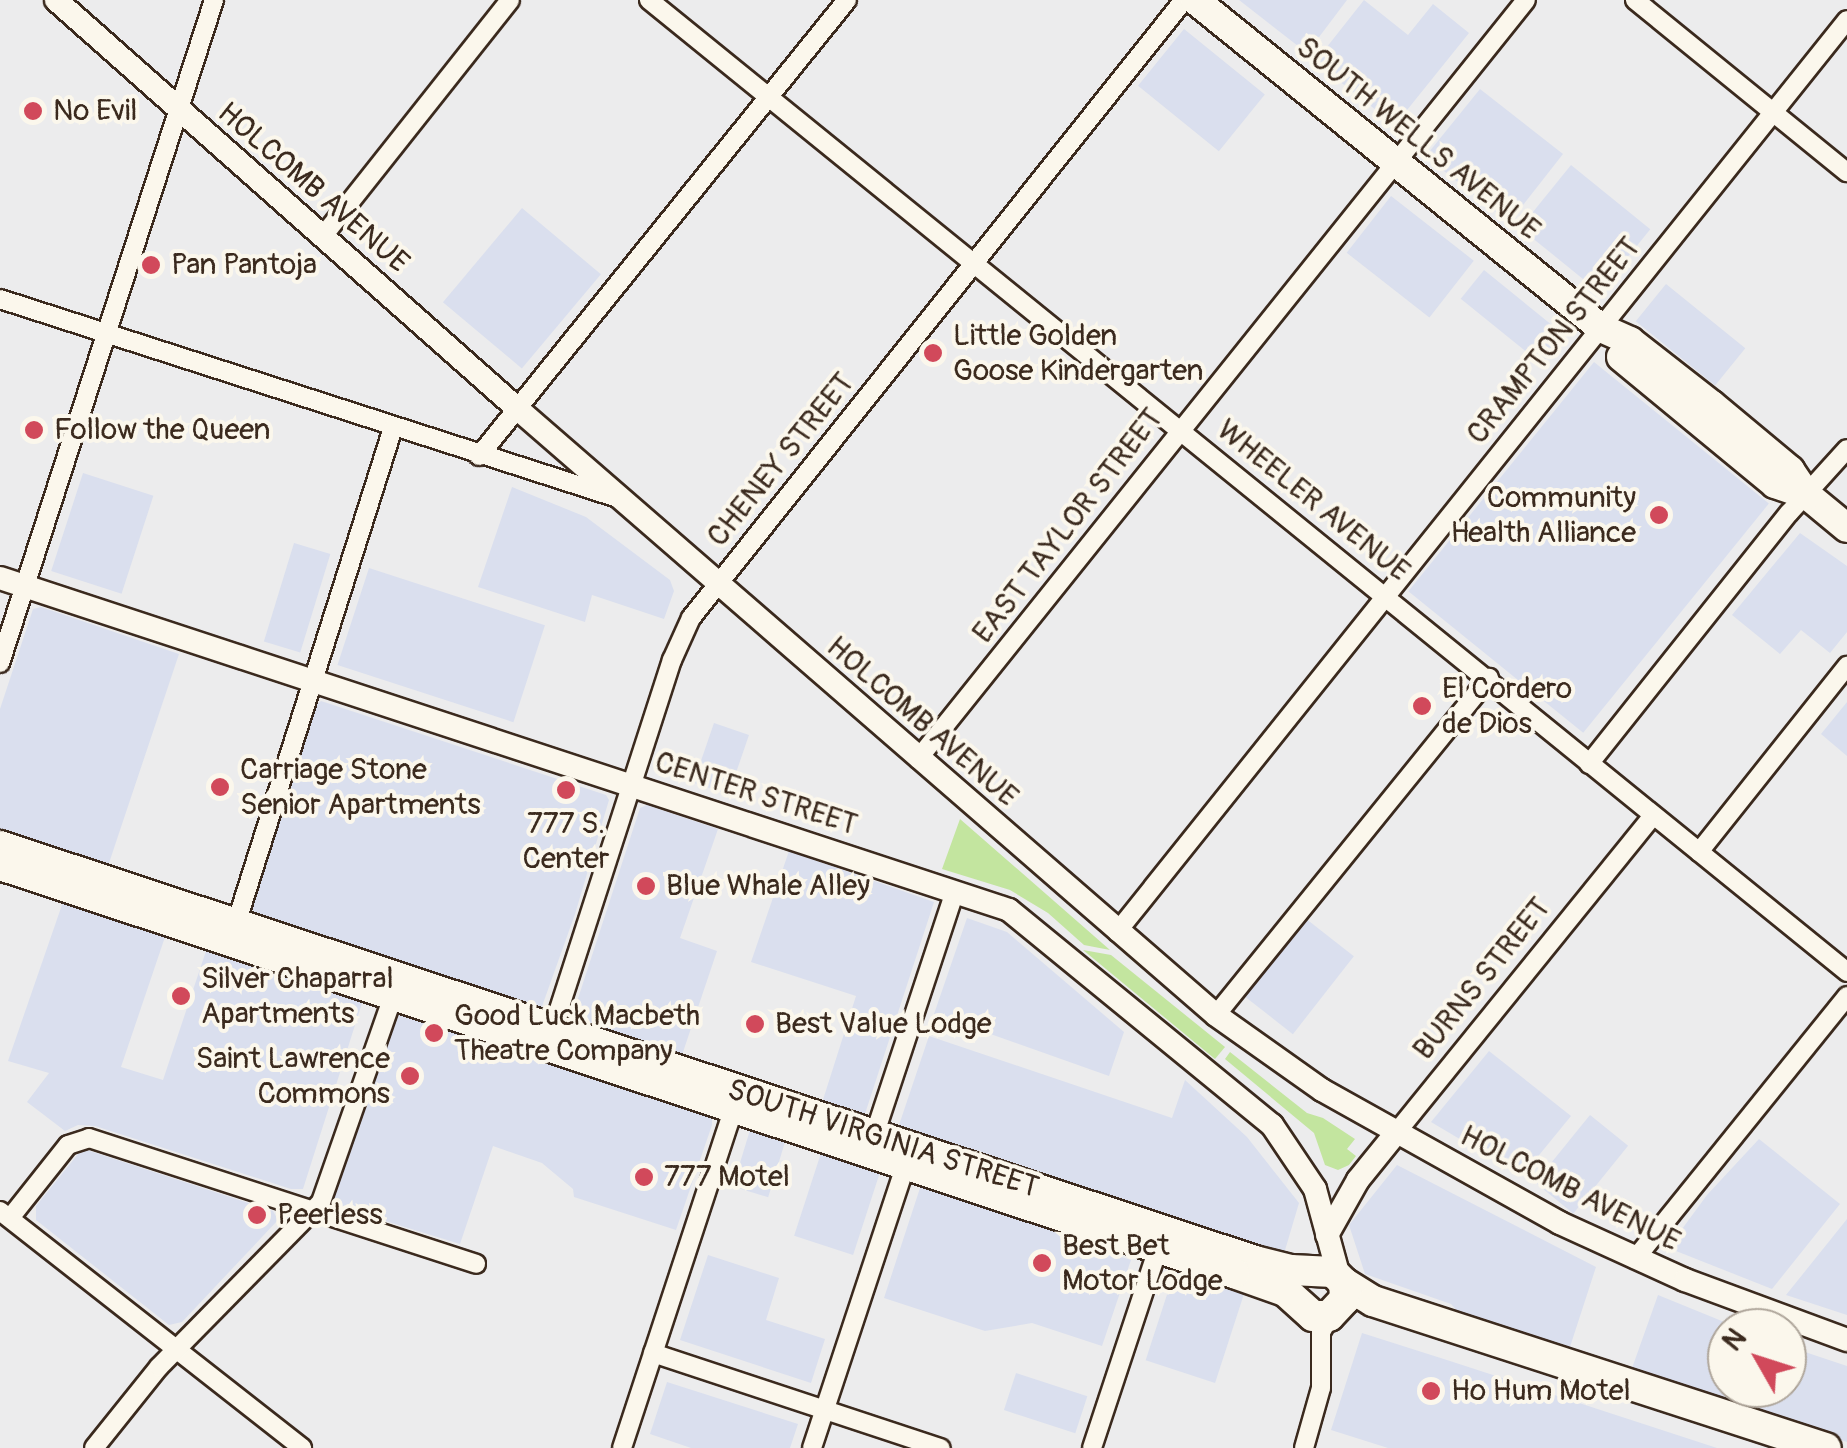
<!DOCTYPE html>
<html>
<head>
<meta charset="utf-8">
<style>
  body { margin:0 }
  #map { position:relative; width:1847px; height:1448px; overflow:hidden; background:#ececed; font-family:Pangolin,sans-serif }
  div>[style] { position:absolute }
  .built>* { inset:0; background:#dadfee; transform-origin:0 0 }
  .green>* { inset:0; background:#c3e59f }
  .roads { filter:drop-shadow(2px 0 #3b2a1e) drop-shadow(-2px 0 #3b2a1e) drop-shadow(0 2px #3b2a1e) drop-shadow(0 -2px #3b2a1e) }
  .minor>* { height:18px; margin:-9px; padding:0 9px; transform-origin:9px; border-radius:9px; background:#fbf7ec }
  .tertiary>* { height:22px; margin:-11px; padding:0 11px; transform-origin:11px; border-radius:11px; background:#fbf7ec }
  .secondary>* { height:28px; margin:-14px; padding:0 14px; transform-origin:14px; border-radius:14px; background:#fbf7ec }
  .primary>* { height:30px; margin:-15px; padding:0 15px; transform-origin:15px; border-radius:15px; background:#fbf7ec }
  .dots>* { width:28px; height:28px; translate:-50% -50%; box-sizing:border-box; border:5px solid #fbf7ec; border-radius:50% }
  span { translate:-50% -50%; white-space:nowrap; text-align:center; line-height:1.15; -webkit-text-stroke:8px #fbf7ec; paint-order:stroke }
  .poi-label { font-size:30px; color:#3b2a1e }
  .left { translate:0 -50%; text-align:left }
  .right { translate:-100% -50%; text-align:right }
  .street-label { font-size:30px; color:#3b2a1e }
  .north { position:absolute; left:1707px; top:1308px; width:100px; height:100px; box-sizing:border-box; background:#fbf7ec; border:2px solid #aea59a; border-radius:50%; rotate:309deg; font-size:28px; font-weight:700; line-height:40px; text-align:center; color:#3b2a1e }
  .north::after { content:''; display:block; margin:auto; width:35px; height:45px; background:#d1495b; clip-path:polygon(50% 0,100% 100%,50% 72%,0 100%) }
</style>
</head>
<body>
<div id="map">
  <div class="built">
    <i style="clip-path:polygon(1239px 0,1347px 0,1307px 53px)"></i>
    <i style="clip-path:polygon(1364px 0,1408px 35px,1433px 4px,1469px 33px,1395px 125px,1315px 62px)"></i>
    <i style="left:1184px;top:29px;width:104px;height:73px;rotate:39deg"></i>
    <i style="clip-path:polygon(1480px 89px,1563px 154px,1509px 223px,1429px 159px,1429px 152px)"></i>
    <i style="left:1571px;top:165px;width:102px;height:81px;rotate:39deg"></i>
    <i style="left:1391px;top:196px;width:105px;height:72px;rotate:38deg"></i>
    <i style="left:522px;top:208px;width:103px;height:123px;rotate:40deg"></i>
    <i style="left:1484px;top:270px;width:104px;height:37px;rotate:39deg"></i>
    <i style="left:1666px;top:284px;width:102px;height:48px;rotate:39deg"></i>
    <i style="left:1594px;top:362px;width:225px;height:295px;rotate:39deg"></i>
    <i style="left:83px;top:473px;width:74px;height:103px;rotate:18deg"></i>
    <i style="clip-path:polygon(512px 487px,586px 517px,670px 580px,674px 591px,664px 619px,592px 595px,585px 622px,478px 587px)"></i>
    <i style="clip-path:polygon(1800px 533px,1847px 566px,1847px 632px,1830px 653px,1801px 630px,1780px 654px,1732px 615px)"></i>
    <i style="left:294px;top:543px;width:38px;height:103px;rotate:17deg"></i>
    <i style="left:369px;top:568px;width:185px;height:102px;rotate:18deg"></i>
    <i style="clip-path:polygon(41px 607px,179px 654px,106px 872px,0 838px,0 709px,33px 609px)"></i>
    <i style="clip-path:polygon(321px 701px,606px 795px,609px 800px,575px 914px,540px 1012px,254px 918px,252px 899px,314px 707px)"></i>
    <i style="clip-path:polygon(1847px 702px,1847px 756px,1821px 734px)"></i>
    <i style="left:714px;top:723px;width:37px;height:63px;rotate:19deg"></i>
    <i style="clip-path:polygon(647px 805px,718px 829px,680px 938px,717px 951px,680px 1061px,571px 1020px,640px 808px)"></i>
    <i style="clip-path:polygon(789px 851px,934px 902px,864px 1117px,821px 1106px,856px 996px,751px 962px)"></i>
    <i style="clip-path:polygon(64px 899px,166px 934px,121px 1067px,163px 1080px,207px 948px,363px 1000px,303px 1189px,291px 1189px,95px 1126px,78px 1125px,65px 1131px,27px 1102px,49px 1073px,8px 1061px)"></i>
    <i style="clip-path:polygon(967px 918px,1007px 932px,1124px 1032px,1109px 1076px,934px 1014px)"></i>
    <i style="left:1305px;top:918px;width:62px;height:99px;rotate:38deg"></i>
    <i style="clip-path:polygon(399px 1013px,712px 1113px,712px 1125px,676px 1230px,574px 1197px,573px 1189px,542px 1163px,493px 1146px,460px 1244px,340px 1207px,334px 1198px,392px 1019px)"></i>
    <i style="clip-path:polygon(929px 1036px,1172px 1118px,1185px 1080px,1247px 1137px,1299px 1203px,1283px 1257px,905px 1131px,899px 1125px)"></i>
    <i style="clip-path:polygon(1489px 1051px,1571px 1116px,1522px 1176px,1431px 1122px)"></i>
    <i style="left:1590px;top:1115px;width:49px;height:87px;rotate:39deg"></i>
    <i style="left:750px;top:1130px;width:37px;height:59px;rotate:17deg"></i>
    <i style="clip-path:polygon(1759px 1139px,1840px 1204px,1772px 1289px,1676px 1251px,1671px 1244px,1707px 1195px)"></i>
    <i style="clip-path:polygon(87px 1150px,273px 1211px,278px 1220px,182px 1322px,169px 1325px,36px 1220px,36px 1206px,78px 1154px)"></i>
    <i style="left:821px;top:1153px;width:62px;height:87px;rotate:18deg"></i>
    <i style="clip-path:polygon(1397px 1165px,1596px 1267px,1569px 1350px,1459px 1313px,1451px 1304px,1365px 1274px,1349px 1225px)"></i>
    <i style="clip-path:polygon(921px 1185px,1063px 1232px,1061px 1238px,1131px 1260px,1102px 1346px,1032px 1323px,985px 1331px,884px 1298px)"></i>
    <i style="clip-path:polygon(1847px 1219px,1847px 1315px,1786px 1295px,1835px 1234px)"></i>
    <i style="clip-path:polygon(708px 1255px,779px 1278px,766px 1320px,825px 1339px,811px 1383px,680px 1340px)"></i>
    <i style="left:1175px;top:1270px;width:73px;height:95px;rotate:18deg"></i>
    <i style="clip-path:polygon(1658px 1295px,1739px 1328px,1727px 1328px,1727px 1388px,1787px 1388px,1787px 1346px,1847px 1366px,1847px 1442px,1631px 1371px)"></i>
    <i style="clip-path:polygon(1362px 1333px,1450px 1361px,1717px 1448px,1388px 1448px,1331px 1430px)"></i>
    <i style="left:1016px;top:1373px;width:75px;height:39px;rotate:18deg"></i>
    <i style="clip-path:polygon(667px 1382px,798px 1424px,790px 1448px,691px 1448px,650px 1434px)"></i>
  </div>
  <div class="green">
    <i style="clip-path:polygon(960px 819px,1015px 867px,1110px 950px,1084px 945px,1048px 913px,1010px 890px,942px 869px)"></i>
    <i style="clip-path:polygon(1083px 950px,1111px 955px,1225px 1047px,1215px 1059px)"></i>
    <i style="clip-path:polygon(1230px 1052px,1307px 1113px,1323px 1118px,1355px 1139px,1347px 1149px,1356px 1156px,1349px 1165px,1338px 1170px,1325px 1165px,1314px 1133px,1225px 1059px)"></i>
  </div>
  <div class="roads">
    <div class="minor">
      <i style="left:649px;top:0;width:1543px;rotate:39.05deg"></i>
      <i style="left:1635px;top:0;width:273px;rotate:39.1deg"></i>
      <i style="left:323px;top:236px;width:301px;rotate:-51.6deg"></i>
      <i style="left:0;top:299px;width:649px;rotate:17.85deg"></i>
      <i style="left:479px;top:456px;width:586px;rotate:-51.1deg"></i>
      <i style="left:0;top:663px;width:697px;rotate:-72.11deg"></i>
      <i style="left:918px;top:759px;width:972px;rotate:-51.3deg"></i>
      <i style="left:1589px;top:764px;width:321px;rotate:-51.5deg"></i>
      <i style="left:1789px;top:513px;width:86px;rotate:-47.8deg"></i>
      <i style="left:1699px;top:852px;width:238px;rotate:-51.5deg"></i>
      <i style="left:234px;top:930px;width:527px;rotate:-72.43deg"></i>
      <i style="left:1117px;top:932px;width:1168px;rotate:-51.32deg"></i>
      <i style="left:1216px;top:1015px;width:434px;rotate:-51deg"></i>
      <i style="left:553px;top:1028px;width:387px;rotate:-72.1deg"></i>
      <i style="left:672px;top:660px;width:46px;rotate:-65.7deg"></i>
      <i style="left:691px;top:618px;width:791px;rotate:-51.42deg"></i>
      <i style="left:1396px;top:1133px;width:408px;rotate:-51deg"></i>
      <i style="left:874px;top:1136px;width:258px;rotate:-71.7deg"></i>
      <i style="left:0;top:1211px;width:384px;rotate:38.1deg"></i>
      <i style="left:10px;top:1218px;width:93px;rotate:-51.5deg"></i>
      <i style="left:68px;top:1145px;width:22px;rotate:-18deg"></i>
      <i style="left:89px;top:1138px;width:407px;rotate:18deg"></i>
      <i style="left:1635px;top:1259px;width:338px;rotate:-51.1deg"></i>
      <i style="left:653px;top:1353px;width:303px;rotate:18.3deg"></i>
      <i style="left:94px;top:1448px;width:104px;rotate:-51.3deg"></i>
      <i style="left:159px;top:1367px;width:231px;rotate:-45.5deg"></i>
      <i style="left:321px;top:1202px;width:218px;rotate:-70.7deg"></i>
      <i style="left:622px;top:1448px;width:358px;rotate:-71.8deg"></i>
      <i style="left:812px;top:1448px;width:299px;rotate:-71.7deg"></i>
      <i style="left:1092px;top:1448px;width:211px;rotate:-71.7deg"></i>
      <i style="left:1304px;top:1448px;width:62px;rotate:-74.2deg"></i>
      <i style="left:1321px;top:1388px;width:56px;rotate:-90deg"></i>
      <i style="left:1321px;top:1332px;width:20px;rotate:-60deg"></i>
    </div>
    <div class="tertiary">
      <i style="left:56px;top:0;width:618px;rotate:41.53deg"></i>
      <i style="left:519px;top:410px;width:923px;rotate:40.96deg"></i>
      <i style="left:1216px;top:1015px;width:130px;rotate:35.3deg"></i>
      <i style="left:1322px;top:1090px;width:273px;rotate:29.2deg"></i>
      <i style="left:1560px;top:1223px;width:137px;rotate:24.5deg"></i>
      <i style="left:1685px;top:1280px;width:173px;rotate:20.3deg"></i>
      <i style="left:0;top:578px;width:1062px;rotate:18.21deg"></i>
      <i style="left:1009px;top:910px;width:340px;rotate:39.3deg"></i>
      <i style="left:1272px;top:1125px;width:77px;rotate:56.1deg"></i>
      <i style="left:1315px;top:1189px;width:91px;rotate:74.7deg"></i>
      <i style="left:1327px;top:1235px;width:63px;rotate:-60.6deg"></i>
      <i style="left:1358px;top:1180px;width:60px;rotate:-51deg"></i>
    </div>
    <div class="secondary">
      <i style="left:1195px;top:0;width:522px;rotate:38.93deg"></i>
      <i style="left:1601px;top:328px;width:32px;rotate:24deg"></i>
      <i style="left:1630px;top:341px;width:104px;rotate:38deg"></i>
      <i style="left:1712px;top:405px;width:102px;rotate:39.8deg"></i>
      <i style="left:1790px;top:470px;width:30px;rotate:56deg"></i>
      <i style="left:1807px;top:495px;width:52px;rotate:39.5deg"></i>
      <i style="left:1621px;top:357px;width:200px;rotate:39.5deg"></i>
      <i style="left:1775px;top:484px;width:34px;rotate:19deg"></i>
    </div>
    <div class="primary">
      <i style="left:0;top:846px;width:1322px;rotate:18.3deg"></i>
      <i style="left:1255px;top:1261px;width:37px;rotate:14deg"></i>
      <i style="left:1291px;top:1270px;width:42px;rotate:2.7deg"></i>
      <i style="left:1333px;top:1272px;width:16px;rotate:45deg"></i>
      <i style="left:1344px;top:1283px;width:16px;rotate:86deg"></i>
      <i style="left:1345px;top:1299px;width:23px;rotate:133deg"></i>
      <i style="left:1329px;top:1316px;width:16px;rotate:180deg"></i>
      <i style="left:1313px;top:1316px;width:38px;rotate:-138deg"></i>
      <i style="left:1285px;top:1291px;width:54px;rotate:-160.6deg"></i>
      <i style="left:1234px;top:1273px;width:1300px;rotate:-161.7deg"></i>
      <i style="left:1344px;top:1283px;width:34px;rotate:32deg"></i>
      <i style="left:1373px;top:1301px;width:476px;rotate:18deg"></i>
    </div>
  </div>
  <div class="dots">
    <i style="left:33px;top:111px;background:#d1495b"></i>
    <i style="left:151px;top:265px;background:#d1495b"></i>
    <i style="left:933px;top:353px;background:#d1495b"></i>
    <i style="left:34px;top:430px;background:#d1495b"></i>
    <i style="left:1659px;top:515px;background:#d1495b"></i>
    <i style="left:1422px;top:706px;background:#d1495b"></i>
    <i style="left:220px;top:787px;background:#d1495b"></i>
    <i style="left:566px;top:790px;background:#d1495b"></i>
    <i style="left:646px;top:886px;background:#d1495b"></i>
    <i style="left:181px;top:996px;background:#d1495b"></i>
    <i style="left:755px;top:1024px;background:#d1495b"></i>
    <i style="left:434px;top:1033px;background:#d1495b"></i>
    <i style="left:410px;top:1076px;background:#d1495b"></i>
    <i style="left:644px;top:1177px;background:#d1495b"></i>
    <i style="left:257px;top:1215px;background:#d1495b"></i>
    <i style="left:1042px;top:1263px;background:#d1495b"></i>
    <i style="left:1431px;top:1391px;background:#d1495b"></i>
  </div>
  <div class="poi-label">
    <span class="left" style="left:53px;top:111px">No Evil</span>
    <span class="left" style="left:171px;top:265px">Pan Pantoja</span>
    <span class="left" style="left:953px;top:353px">Little Golden<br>Goose Kindergarten</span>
    <span class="left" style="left:54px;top:430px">Follow the Queen</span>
    <span class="right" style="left:1636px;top:515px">Community<br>Health Alliance</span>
    <span class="left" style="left:1442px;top:706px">El Cordero<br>de Dios</span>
    <span class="left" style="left:240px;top:787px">Carriage Stone<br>Senior Apartments</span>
    <span style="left:566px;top:841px">777 S.<br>Center</span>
    <span class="left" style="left:666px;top:886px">Blue Whale Alley</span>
    <span class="left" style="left:201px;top:996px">Silver Chaparral<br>Apartments</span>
    <span class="left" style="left:454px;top:1033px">Good Luck Macbeth<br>Theatre Company</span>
    <span class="left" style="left:775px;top:1024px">Best Value Lodge</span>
    <span class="right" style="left:390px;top:1076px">Saint Lawrence<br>Commons</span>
    <span class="left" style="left:664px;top:1177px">777 Motel</span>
    <span class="left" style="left:277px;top:1215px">Peerless</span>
    <span class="left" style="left:1062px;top:1263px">Best Bet<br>Motor Lodge</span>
    <span class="left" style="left:1451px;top:1391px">Ho Hum Motel</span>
  </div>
  <div class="street-label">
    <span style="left:1418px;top:139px;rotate:39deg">SOUTH WELLS AVENUE</span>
    <span style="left:313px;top:188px;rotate:41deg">HOLCOMB AVENUE</span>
    <span style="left:1554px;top:341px;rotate:-51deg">CRAMPTON STREET</span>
    <span style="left:781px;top:460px;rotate:-51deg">CHENEY STREET</span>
    <span style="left:1313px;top:501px;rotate:39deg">WHEELER AVENUE</span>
    <span style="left:1068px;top:526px;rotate:-52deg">EAST TAYLOR STREET</span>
    <span style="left:922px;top:722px;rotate:41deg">HOLCOMB AVENUE</span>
    <span style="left:756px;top:794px;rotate:18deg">CENTER STREET</span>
    <span style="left:1482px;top:979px;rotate:-51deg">BURNS STREET</span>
    <span style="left:883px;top:1139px;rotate:18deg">SOUTH VIRGINIA STREET</span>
    <span style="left:1570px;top:1189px;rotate:27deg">HOLCOMB AVENUE</span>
  </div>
  <div class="north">N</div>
</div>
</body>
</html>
